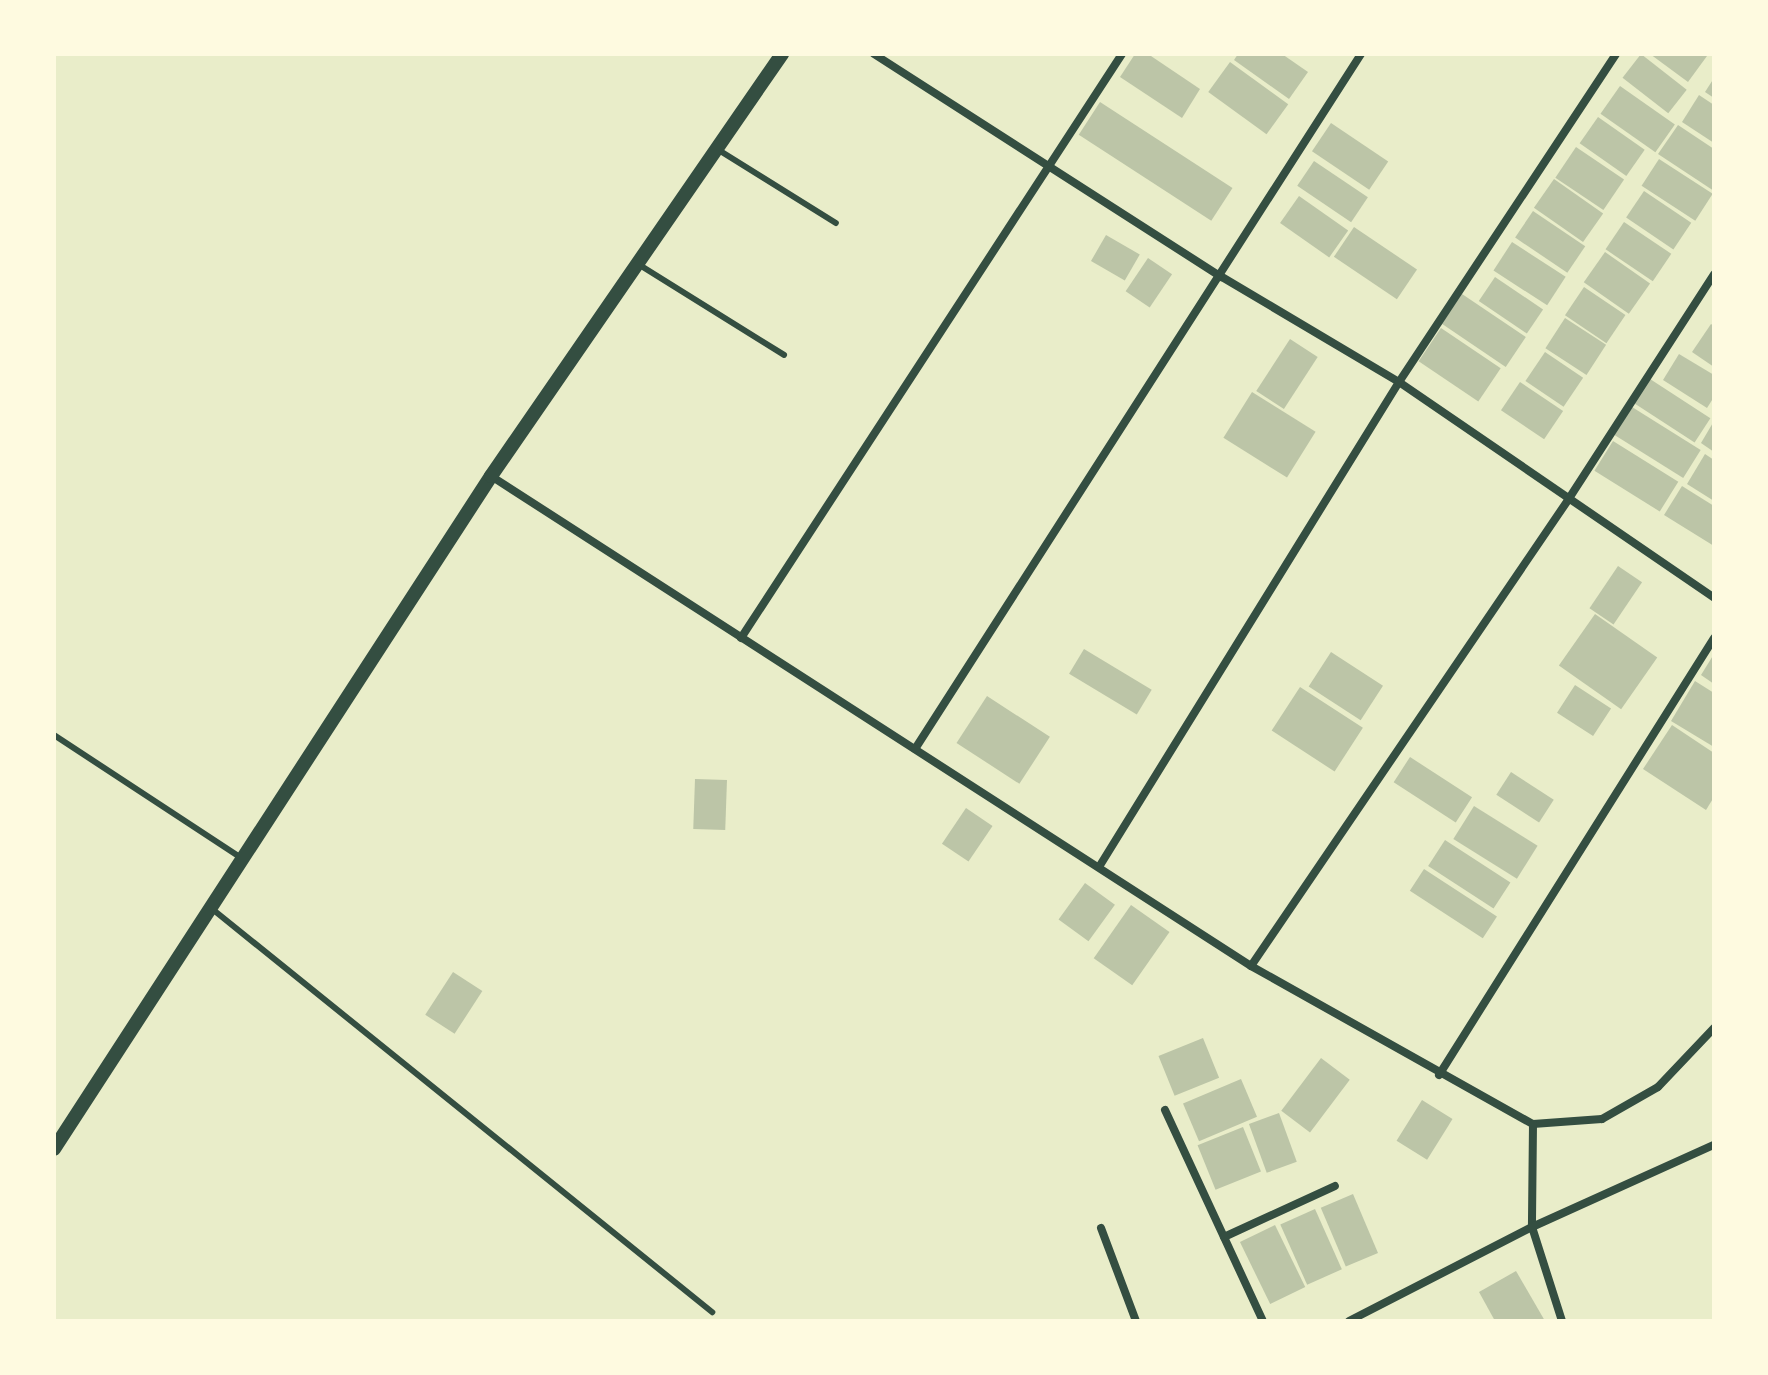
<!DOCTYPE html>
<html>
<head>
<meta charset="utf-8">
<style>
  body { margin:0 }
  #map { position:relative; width:1768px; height:1375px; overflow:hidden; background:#e9edc9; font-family:Commissioner,sans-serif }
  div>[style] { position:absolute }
  .building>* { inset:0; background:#bcc5a7; transform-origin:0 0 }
  .service>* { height:6px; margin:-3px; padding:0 3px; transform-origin:3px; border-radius:3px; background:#344e41 }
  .minor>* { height:8px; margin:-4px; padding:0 4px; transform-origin:4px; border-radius:4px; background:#344e41 }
  .tertiary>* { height:14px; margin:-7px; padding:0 7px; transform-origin:7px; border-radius:7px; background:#344e41 }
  span { translate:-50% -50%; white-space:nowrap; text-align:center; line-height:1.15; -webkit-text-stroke:6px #fefae0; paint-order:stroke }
  .frame { position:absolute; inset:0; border:56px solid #fefae0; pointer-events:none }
</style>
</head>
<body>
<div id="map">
  <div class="building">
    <i style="clip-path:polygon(1135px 54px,1148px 54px,1200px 89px,1182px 118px,1120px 77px)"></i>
    <i style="clip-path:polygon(1238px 54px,1282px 54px,1308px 72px,1289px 99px,1234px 60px)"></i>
    <i style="left:1641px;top:54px;width:58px;height:30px;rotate:38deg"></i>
    <i style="clip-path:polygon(1650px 54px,1704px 54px,1707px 56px,1688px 82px)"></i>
    <i style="left:1230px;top:62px;width:72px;height:37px;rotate:36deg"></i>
    <i style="clip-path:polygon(1714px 78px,1714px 98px,1705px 92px)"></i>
    <i style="left:1620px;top:86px;width:67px;height:34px;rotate:35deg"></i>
    <i style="clip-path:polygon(1699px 95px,1714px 105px,1714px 143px,1682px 122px)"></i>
    <i style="left:1100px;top:102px;width:158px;height:39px;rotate:33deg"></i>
    <i style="left:1598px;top:117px;width:57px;height:32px;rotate:35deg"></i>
    <i style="left:1331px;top:123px;width:69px;height:34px;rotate:34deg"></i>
    <i style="clip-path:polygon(1678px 125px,1714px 149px,1714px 191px,1658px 154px)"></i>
    <i style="left:1576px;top:147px;width:58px;height:37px;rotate:34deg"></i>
    <i style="left:1659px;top:159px;width:64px;height:32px;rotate:33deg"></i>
    <i style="left:1314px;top:161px;width:65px;height:30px;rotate:34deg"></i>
    <i style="left:1554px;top:179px;width:60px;height:35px;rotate:35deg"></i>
    <i style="left:1644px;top:191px;width:57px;height:32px;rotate:34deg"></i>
    <i style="left:1299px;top:196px;width:60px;height:33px;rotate:35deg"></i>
    <i style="left:1533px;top:211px;width:63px;height:32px;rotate:34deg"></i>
    <i style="left:1624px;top:222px;width:57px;height:33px;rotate:34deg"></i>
    <i style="left:1354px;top:227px;width:76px;height:36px;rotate:34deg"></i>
    <i style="left:1106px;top:235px;width:39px;height:30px;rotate:30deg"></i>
    <i style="left:1512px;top:242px;width:64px;height:34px;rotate:33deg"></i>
    <i style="left:1605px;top:252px;width:55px;height:37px;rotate:35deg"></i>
    <i style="left:1148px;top:258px;width:29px;height:40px;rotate:34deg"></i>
    <i style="left:1495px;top:277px;width:58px;height:29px;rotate:34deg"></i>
    <i style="left:1584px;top:287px;width:50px;height:34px;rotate:34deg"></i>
    <i style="left:1462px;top:294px;width:77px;height:36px;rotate:34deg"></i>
    <i style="left:1565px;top:318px;width:49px;height:36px;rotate:33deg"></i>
    <i style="clip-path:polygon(1711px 324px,1714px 326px,1714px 367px,1692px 352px)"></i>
    <i style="left:1441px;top:328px;width:72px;height:40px;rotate:34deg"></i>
    <i style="left:1290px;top:339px;width:33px;height:62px;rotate:33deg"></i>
    <i style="left:1545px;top:352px;width:46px;height:35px;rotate:34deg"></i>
    <i style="clip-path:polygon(1679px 354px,1714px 375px,1714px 397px,1707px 408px,1663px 380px)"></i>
    <i style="left:1650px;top:379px;width:72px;height:29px;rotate:33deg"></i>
    <i style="left:1520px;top:382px;width:52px;height:34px;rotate:34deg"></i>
    <i style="left:1252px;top:392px;width:75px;height:54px;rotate:32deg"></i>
    <i style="left:1632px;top:407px;width:81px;height:33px;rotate:32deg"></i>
    <i style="clip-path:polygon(1714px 421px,1714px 452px,1701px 443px)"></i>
    <i style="left:1613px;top:441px;width:77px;height:35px;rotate:32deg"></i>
    <i style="clip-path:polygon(1705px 454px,1714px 460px,1714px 501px,1687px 484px)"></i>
    <i style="clip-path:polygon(1682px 486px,1714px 506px,1714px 546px,1664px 515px)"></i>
    <i style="left:1618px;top:566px;width:29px;height:51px;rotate:34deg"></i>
    <i style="left:1595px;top:614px;width:76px;height:63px;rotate:35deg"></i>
    <i style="left:1084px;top:649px;width:79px;height:29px;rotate:31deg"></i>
    <i style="left:1331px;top:652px;width:62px;height:41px;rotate:33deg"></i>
    <i style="clip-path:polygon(1714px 654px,1714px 684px,1701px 675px)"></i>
    <i style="clip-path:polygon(1695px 681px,1714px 693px,1714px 747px,1671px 721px)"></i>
    <i style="left:1575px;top:685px;width:43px;height:33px;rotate:33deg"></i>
    <i style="left:1300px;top:687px;width:75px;height:52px;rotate:33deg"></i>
    <i style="left:987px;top:696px;width:75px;height:56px;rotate:33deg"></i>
    <i style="clip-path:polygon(1672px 725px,1714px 753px,1714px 797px,1706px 810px,1643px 769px)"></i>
    <i style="left:1410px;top:757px;width:74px;height:30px;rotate:33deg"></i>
    <i style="left:1511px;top:772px;width:51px;height:27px;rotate:33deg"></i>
    <i style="left:695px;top:779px;width:32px;height:50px;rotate:2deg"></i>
    <i style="left:1474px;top:806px;width:75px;height:39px;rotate:32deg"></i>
    <i style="left:966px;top:808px;width:32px;height:43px;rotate:34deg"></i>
    <i style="left:1445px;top:840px;width:78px;height:31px;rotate:33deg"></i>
    <i style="left:1424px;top:869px;width:87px;height:26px;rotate:33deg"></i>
    <i style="left:1085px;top:883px;width:37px;height:45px;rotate:36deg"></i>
    <i style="left:1131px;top:905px;width:47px;height:65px;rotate:35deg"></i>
    <i style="left:453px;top:972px;width:35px;height:51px;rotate:33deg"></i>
    <i style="left:1203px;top:1038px;width:43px;height:48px;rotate:68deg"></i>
    <i style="left:1321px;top:1058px;width:36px;height:66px;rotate:37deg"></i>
    <i style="left:1241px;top:1079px;width:41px;height:63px;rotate:67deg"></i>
    <i style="left:1422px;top:1100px;width:36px;height:48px;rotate:32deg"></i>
    <i style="left:1279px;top:1113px;width:52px;height:32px;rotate:70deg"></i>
    <i style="left:1243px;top:1127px;width:48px;height:49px;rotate:68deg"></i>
    <i style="left:1353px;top:1194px;width:64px;height:35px;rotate:67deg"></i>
    <i style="left:1315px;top:1209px;width:66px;height:38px;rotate:66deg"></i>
    <i style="left:1275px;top:1225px;width:69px;height:39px;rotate:64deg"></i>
    <i style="clip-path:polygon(1516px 1271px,1545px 1321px,1495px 1321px,1479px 1292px)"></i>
  </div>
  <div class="service">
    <i style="left:717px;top:149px;width:140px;rotate:31.9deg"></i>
    <i style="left:638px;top:264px;width:172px;rotate:31.9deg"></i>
    <i style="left:54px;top:735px;width:226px;rotate:33.3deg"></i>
    <i style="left:211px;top:908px;width:644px;rotate:38.88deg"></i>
  </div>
  <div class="minor">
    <i style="left:874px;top:54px;width:413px;rotate:32.7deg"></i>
    <i style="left:1222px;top:277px;width:206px;rotate:30.7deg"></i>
    <i style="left:1399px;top:382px;width:382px;rotate:34.4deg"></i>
    <i style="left:491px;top:476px;width:904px;rotate:32.81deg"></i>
    <i style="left:1251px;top:966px;width:323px;rotate:29.3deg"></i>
    <i style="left:1533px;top:1124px;width:69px;rotate:-4.1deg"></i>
    <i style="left:1602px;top:1119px;width:64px;rotate:-29.7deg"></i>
    <i style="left:1658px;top:1087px;width:81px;rotate:-46.5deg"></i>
    <i style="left:741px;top:638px;width:697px;rotate:-56.88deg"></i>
    <i style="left:915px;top:749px;width:826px;rotate:-57.31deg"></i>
    <i style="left:1099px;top:867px;width:570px;rotate:-58.26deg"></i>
    <i style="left:1399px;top:382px;width:393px;rotate:-56.5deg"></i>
    <i style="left:1251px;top:966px;width:564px;rotate:-55.77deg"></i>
    <i style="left:1568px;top:500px;width:269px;rotate:-57.1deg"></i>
    <i style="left:1439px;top:1075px;width:516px;rotate:-57.82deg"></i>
    <i style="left:1165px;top:1110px;width:233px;rotate:65.1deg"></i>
    <i style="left:1533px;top:1124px;width:103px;rotate:90.6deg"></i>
    <i style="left:1532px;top:1227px;width:99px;rotate:72.3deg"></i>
    <i style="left:1101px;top:1228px;width:99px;rotate:69.4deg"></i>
    <i style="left:1224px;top:1237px;width:122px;rotate:-24.7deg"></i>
    <i style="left:1349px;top:1321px;width:206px;rotate:-27.2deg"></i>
    <i style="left:1532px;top:1227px;width:200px;rotate:-24.3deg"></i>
  </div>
  <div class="tertiary">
    <i style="left:54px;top:1149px;width:802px;rotate:-57deg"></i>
    <i style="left:491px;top:476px;width:513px;rotate:-55.41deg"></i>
  </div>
  <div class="frame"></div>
</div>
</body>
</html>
